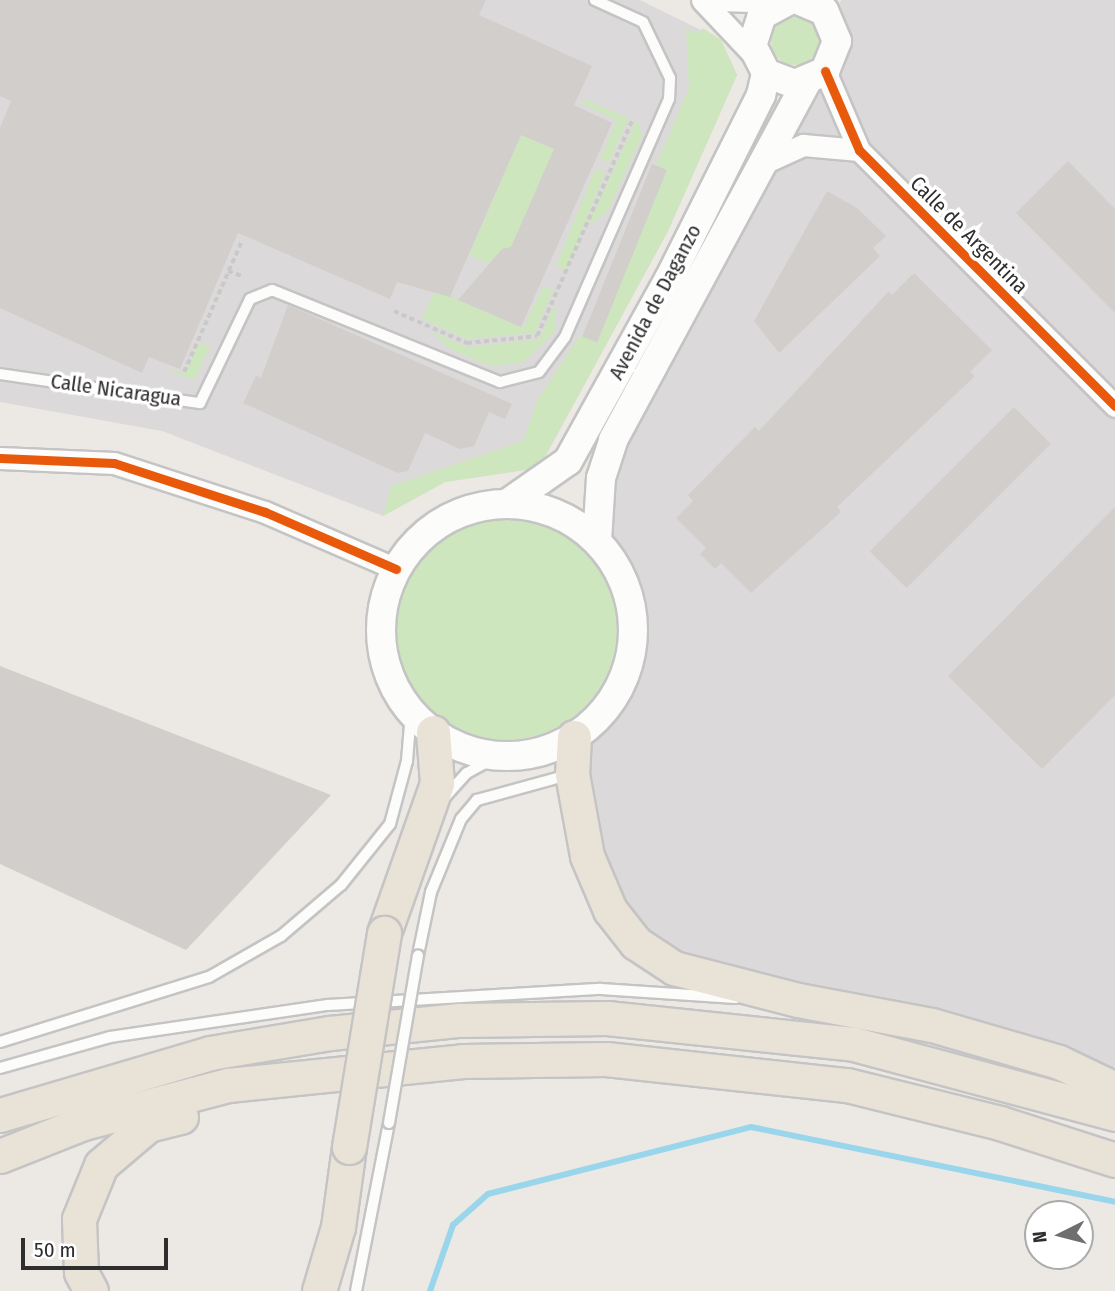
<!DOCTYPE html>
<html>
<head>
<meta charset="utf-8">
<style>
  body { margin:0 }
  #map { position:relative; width:1115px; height:1291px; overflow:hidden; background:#ece8e4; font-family:"Fira Sans Condensed",sans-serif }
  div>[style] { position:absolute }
  .industrial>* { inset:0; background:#dcd9db }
  .green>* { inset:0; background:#cee6be; transform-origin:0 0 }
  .round { border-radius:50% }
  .stream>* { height:6px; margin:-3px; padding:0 3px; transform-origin:3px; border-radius:3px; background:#99d6ec }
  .building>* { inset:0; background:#d1cecb; transform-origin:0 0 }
  .path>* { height:3.5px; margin-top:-1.75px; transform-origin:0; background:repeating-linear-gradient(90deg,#c9c9c8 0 5px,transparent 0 8.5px) }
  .roads { filter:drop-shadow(2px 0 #c5c4c5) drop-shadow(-2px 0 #c5c4c5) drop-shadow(0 2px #c5c4c5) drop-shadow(0 -2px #c5c4c5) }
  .service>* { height:10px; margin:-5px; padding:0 5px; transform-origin:5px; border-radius:5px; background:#fcfcfb }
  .minor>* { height:21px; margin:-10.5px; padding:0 10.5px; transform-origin:10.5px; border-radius:10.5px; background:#fcfcfb }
  .secondary>* { height:28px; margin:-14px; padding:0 14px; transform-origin:14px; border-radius:14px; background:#fcfcfb }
  .secondary>.ring { margin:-14px; padding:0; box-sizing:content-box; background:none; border:28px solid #fcfcfb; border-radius:50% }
  .trunk>* { height:33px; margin:-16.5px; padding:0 16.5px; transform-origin:16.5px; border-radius:16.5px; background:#e9e2d6 }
  .bridges { filter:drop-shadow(2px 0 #c5c4c5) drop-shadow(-2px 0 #c5c4c5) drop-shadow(0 2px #c5c4c5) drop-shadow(0 -2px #c5c4c5) }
  .service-bridge>* { height:10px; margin:-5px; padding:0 5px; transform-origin:5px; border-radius:5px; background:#fcfcfb }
  .trunk-bridge>* { height:33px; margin:-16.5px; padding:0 16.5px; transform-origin:16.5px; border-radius:16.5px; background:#e9e2d6 }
  .cycleway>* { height:9px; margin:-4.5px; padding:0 4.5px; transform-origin:4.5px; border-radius:4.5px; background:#e8590c }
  span { translate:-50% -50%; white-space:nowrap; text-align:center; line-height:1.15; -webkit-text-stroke:7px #fff; paint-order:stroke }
  .street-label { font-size:21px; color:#2e2e2e }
  .north { position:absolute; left:1024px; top:1200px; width:70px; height:70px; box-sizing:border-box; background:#fff; border:2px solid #ababab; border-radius:50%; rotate:264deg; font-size:19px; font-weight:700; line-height:28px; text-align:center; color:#2e2e2e }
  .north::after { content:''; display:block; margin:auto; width:24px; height:32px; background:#706f6e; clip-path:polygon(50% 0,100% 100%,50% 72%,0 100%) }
  .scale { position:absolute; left:21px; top:1238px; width:147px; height:32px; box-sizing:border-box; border:4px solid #2e2e2e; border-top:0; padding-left:9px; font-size:21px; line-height:24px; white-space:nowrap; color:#2e2e2e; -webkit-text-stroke:5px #fff; paint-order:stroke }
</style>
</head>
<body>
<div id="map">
  <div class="industrial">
    <i style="clip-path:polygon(0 0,640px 0,721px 40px,737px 75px,668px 231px,539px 468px,445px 482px,383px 516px,162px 431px,0 402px)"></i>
    <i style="clip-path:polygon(841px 0,1115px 0,1115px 1089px,674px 968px,610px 910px,574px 737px,602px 713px,622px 681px,632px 645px,631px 607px,619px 572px,597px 541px,601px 478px,806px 83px)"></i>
  </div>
  <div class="green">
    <i class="round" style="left:771px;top:17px;width:48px;height:48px"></i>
    <i style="clip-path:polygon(686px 28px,699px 34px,703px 28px,721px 40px,737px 75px,668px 231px,539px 468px,445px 482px,383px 516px,391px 486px,523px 441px,537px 401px,580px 335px,592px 340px,666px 171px,656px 165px,689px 88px)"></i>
    <i style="clip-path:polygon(583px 99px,629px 118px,609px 163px,600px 159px,617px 120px,581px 104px)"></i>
    <i style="clip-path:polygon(637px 119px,642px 136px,608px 211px,587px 227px)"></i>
    <i style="clip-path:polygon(521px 135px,554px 149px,511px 248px,498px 253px,502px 269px,469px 255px)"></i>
    <i style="left:595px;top:169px;width:11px;height:105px;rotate:22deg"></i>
    <i style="clip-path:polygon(543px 287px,553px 290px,535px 333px,467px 339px,422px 319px,435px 290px,523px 328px)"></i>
    <i style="clip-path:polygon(556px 302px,556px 331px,522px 363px,490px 366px,450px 349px,430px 331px,467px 347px,539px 339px)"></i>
    <i style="clip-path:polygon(199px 343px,210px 347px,194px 380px,164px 369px,185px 373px)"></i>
    <i class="round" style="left:393px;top:516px;width:224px;height:224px"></i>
  </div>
  <div class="stream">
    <i style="left:430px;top:1291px;width:70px;rotate:-70.8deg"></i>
    <i style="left:453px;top:1225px;width:47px;rotate:-41.5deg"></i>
    <i style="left:488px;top:1194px;width:271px;rotate:-14.3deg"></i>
    <i style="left:751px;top:1127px;width:372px;rotate:11.6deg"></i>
  </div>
  <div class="building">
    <i style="clip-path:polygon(0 0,486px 0,479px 15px,592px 66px,574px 105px,612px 123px,521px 327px,458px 300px,502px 249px,511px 247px,554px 149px,521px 135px,450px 297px,397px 282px,390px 299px,238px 233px,180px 369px,149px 357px,142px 373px,0 308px,0 128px,11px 101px,0 96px)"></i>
    <i style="clip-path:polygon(1068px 161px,1115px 209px,1115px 313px,1016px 213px)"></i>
    <i style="left:652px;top:164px;width:16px;height:186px;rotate:22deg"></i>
    <i style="clip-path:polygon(827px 191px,857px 208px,886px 236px,873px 248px,880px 256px,779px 353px,754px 321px)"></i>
    <i style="clip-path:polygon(914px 273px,992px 350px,970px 372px,975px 376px,837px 507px,841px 512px,751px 593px,721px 563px,715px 569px,700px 554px,706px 548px,676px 518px,693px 501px,688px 495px,755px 427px,759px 431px,889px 291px,892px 295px)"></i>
    <i style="clip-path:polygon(288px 305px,512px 404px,505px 419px,489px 412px,474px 446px,460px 449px,425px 433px,408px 471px,398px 473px,243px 403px,256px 376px,261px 378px)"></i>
    <i style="left:1014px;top:407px;width:52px;height:204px;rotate:45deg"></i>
    <i style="clip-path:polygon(1115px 507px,1115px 695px,1042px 769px,948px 676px)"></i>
    <i style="clip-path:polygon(0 666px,331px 795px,186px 950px,0 864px)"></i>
  </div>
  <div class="path">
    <i style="left:228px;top:271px;width:15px;rotate:20deg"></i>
    <i style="left:394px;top:311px;width:80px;rotate:23.7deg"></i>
    <i style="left:467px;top:343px;width:70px;rotate:-5.7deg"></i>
    <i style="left:537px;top:336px;width:238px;rotate:-66.2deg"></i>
    <i style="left:184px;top:372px;width:141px;rotate:-66.2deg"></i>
  </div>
  <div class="roads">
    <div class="service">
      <i style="left:0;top:374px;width:202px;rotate:8.3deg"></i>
      <i style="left:200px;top:403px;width:115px;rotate:-64.3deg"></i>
      <i style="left:250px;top:299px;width:24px;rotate:-22deg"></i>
      <i style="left:272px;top:290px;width:246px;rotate:22deg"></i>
      <i style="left:500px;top:382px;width:40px;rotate:-14.4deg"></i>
      <i style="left:539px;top:372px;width:44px;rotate:-53.4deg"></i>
      <i style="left:565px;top:337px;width:260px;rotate:-66.4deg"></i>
      <i style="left:669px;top:99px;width:21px;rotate:-87deg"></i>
      <i style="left:670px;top:78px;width:62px;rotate:-115.7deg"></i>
      <i style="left:643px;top:22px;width:53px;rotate:-155.4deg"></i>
      <i style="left:446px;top:796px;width:31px;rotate:-48deg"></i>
      <i style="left:467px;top:773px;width:35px;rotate:-29deg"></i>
      <i style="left:418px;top:955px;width:64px;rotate:-78.3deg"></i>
      <i style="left:431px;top:892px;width:79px;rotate:-67.7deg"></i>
      <i style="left:461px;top:819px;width:25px;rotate:-50deg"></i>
      <i style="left:477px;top:800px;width:94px;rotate:-15.4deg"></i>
      <i style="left:0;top:1042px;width:219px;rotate:-17.3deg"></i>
      <i style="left:209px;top:977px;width:83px;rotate:-29.7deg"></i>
      <i style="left:281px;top:936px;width:79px;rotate:-40.4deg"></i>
      <i style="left:341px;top:885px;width:78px;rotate:-51.2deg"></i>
      <i style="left:390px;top:824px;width:65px;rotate:-74.9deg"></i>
      <i style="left:407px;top:761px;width:49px;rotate:-85.3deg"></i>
      <i style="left:0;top:1068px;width:114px;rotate:-15.7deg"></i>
      <i style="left:110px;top:1037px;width:220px;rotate:-8.4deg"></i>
      <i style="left:328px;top:1005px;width:273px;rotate:-3.4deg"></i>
      <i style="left:601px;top:989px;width:135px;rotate:3.8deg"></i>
      <i style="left:356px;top:1291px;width:171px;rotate:-78.9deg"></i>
    </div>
    <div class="minor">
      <i style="left:702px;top:0;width:77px;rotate:46.6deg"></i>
      <i style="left:720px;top:0;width:61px;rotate:1.9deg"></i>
      <i style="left:825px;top:71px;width:86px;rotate:66.7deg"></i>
      <i style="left:859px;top:150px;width:362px;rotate:45deg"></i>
      <i style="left:766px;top:162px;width:41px;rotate:-24.7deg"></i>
      <i style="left:803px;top:145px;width:56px;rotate:5.1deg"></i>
      <i style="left:0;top:458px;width:114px;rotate:2.5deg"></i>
      <i style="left:114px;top:463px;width:159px;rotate:18deg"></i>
      <i style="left:265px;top:512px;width:143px;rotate:23.5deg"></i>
    </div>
    <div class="secondary">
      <i style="left:790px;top:0;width:32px;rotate:152deg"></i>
      <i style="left:762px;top:15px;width:32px;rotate:108deg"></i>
      <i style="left:752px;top:45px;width:31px;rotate:63deg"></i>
      <i style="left:766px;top:73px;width:31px;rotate:21deg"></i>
      <i style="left:795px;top:84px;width:33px;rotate:-23deg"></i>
      <i style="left:825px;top:71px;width:32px;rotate:-68deg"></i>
      <i style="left:837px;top:41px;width:33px;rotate:-113deg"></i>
      <i style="left:824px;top:11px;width:28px;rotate:-157deg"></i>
      <i style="left:508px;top:503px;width:73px;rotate:-35deg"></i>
      <i style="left:568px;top:461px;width:208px;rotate:-61deg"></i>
      <i style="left:669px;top:279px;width:206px;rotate:-63.4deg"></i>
      <i style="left:761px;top:95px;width:23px;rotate:-77deg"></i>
      <i class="ring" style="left:381px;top:504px;width:224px;height:224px"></i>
      <i style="left:597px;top:541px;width:63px;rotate:-86.4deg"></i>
      <i style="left:601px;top:478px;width:40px;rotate:-72deg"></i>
      <i style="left:613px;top:440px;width:406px;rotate:-61.6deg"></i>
    </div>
    <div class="trunk">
      <i style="left:574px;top:737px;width:37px;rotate:93deg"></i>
      <i style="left:572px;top:774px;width:83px;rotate:79.6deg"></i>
      <i style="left:587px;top:856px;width:59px;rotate:66.9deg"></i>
      <i style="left:610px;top:910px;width:42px;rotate:51.8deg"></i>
      <i style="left:636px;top:943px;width:45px;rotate:33.3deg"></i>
      <i style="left:674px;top:968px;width:128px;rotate:14.5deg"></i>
      <i style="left:798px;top:1000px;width:136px;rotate:10.6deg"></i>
      <i style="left:932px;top:1025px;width:132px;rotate:16.2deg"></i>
      <i style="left:1059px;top:1062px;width:62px;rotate:25.7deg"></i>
      <i style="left:384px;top:933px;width:159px;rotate:-70.5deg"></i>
      <i style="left:437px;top:783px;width:51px;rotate:-94.5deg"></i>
      <i style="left:0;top:1115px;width:219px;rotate:-16.4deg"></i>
      <i style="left:210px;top:1053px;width:122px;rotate:-9.5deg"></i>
      <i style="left:330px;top:1033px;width:130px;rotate:-5.8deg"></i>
      <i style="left:459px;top:1020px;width:148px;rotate:-0.8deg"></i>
      <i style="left:607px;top:1018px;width:248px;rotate:6deg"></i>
      <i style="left:854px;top:1044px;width:270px;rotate:15deg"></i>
      <i style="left:0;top:1156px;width:89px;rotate:-21.7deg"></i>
      <i style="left:83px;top:1123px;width:150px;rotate:-14.7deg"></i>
      <i style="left:228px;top:1085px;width:236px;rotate:-5.8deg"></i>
      <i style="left:463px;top:1061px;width:143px;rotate:-0.8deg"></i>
      <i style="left:606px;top:1059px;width:242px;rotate:6.2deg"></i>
      <i style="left:847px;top:1085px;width:158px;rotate:13.9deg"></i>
      <i style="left:1000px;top:1123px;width:121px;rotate:17.8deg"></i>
      <i style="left:91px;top:1291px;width:21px;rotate:-118deg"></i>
      <i style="left:81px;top:1272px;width:53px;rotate:-92.2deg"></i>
      <i style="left:79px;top:1219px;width:58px;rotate:-67.8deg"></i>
      <i style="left:101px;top:1165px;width:62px;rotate:-40.4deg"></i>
      <i style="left:148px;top:1125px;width:34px;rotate:-14deg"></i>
      <i style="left:319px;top:1291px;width:67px;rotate:-73.5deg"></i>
      <i style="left:338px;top:1227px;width:81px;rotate:-82.2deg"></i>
    </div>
  </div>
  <div class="bridges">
    <div class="service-bridge">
      <i style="left:389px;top:1123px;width:170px;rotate:-80.2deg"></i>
    </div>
    <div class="trunk-bridge">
      <i style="left:349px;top:1147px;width:217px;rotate:-80.7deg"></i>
    </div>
  </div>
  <div class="cycleway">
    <i style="left:825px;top:71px;width:86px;rotate:66.7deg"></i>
    <i style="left:859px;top:150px;width:362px;rotate:45deg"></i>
    <i style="left:0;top:458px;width:114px;rotate:2.5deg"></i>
    <i style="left:114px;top:463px;width:159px;rotate:18deg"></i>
    <i style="left:265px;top:512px;width:143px;rotate:23.5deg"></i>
  </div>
  <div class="street-label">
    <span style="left:969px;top:235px;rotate:45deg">Calle de Argentina</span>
    <span style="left:655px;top:302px;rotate:-62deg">Avenida de Daganzo</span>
    <span style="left:116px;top:390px;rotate:8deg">Calle Nicaragua</span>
  </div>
  <div class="north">N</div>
  <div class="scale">50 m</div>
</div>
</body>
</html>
